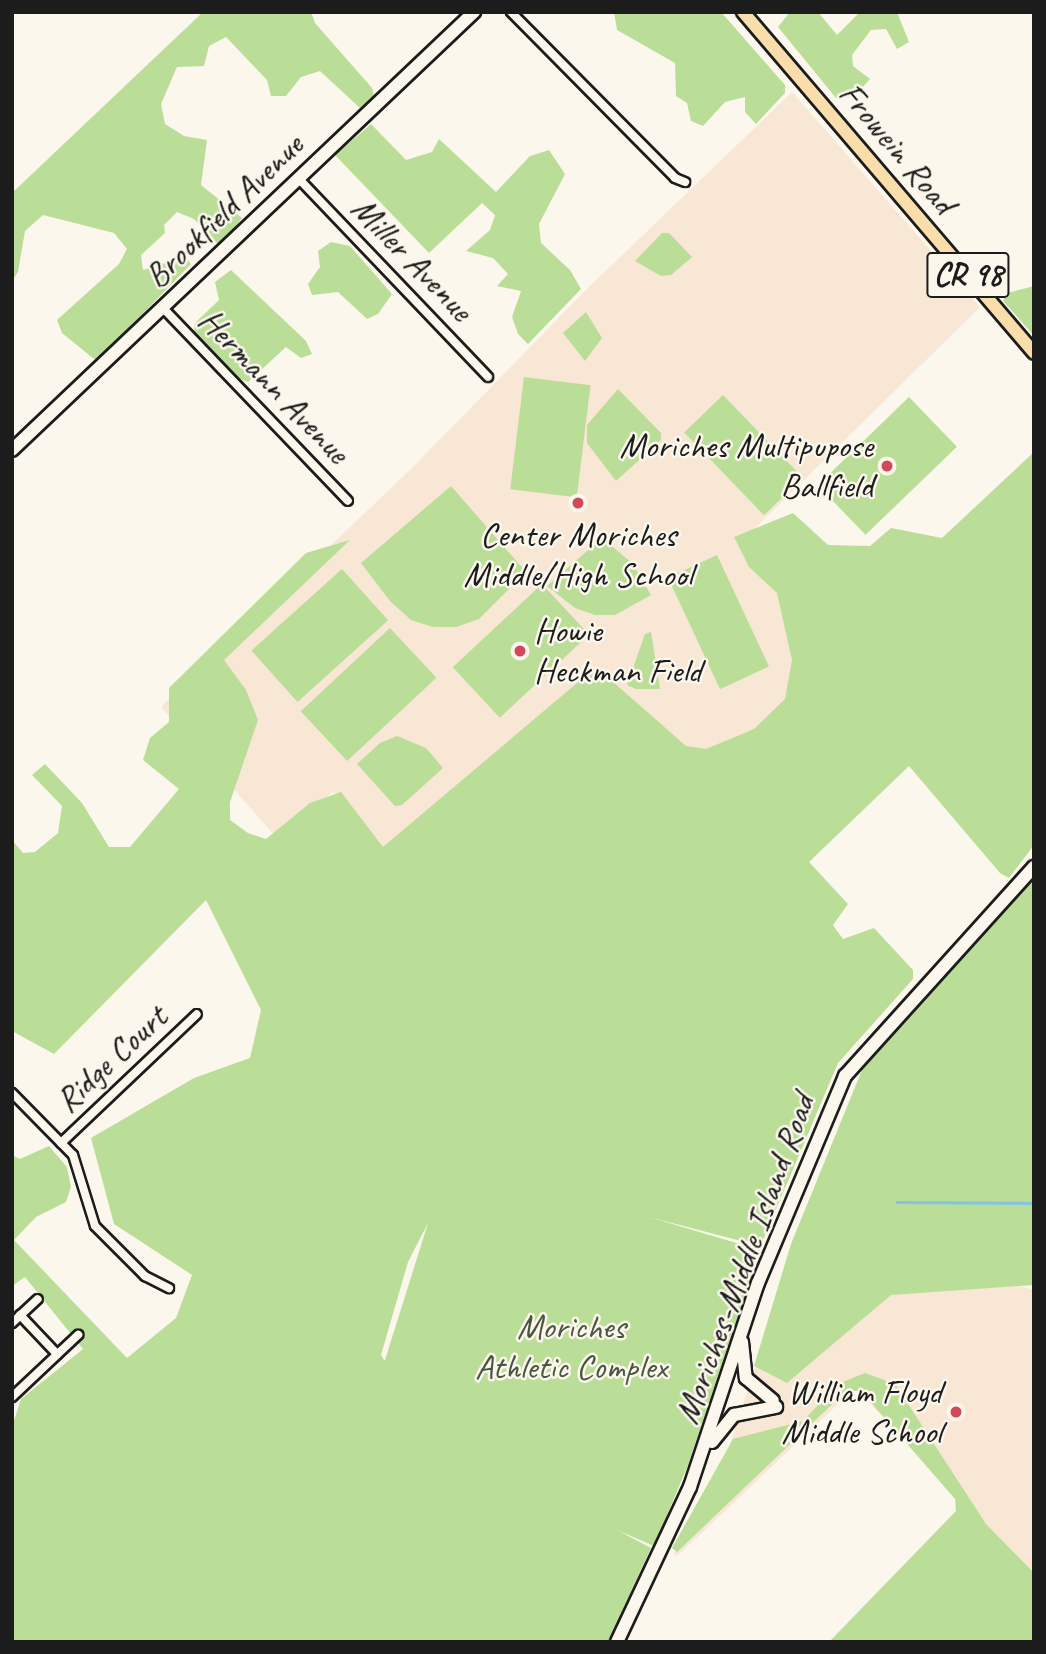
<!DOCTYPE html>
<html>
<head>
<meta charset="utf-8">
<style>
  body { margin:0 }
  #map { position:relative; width:1046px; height:1654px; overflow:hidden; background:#fbf7ec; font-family:Caveat,sans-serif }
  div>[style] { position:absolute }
  .built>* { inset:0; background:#f7e7d4 }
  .green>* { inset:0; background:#bade98; transform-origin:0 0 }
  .stream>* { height:2.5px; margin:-1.25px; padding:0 1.25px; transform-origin:1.25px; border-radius:1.25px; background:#82c4e3 }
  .roads { filter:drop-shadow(2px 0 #1c1c1c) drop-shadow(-2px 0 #1c1c1c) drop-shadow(0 2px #1c1c1c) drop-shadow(0 -2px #1c1c1c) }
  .street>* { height:8px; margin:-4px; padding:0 4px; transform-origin:4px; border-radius:4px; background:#fbf7ec }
  .secondary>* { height:12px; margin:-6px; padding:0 6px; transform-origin:6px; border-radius:6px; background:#fbf7ec }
  .primary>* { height:12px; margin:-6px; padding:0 6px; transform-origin:6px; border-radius:6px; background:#f9deab }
  .dots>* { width:19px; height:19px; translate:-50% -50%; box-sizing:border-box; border:4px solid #fbf7ec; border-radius:50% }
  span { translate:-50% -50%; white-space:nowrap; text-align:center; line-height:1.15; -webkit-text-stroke:5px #fbf7ec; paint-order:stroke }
  .shield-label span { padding:2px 5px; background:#fbf7ec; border:2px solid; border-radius:5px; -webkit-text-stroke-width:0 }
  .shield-label { font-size:33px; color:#1c1c1c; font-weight:700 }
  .street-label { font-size:35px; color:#1c1c1c }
  .poi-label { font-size:35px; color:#1c1c1c }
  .right { translate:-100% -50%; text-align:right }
  .left { translate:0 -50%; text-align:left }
  .park-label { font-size:35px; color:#4b5641 }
  .frame { position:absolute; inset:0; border:14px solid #1c1c1c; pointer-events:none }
</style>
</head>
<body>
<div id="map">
  <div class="built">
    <i style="clip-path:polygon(792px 92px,980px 307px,745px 538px,822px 672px,704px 780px,390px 855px,333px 792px,278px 839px,161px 707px,412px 468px,589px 287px)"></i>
    <i style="clip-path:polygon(790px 1257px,973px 1273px,1034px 1290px,1034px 1575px,855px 1388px,676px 1557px,674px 1553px,708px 1504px,733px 1436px)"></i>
  </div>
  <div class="green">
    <i style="clip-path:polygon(203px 12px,311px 12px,315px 23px,372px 88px,374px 96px,360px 108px,320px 71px,301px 77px,286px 96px,271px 96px,267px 80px,226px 37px,209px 46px,204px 66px,177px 67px,161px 104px,165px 124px,184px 136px,207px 140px,201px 185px,242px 218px,220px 246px,194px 219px,177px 212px,164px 225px,165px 233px,141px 255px,143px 270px,185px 257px,191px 264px,99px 359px,94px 359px,62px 333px,57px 320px,119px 264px,127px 249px,114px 233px,43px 215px,25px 231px,18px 272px,12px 281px,12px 193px)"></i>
    <i style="clip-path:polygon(614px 12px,721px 12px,785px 85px,785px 93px,756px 124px,745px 112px,745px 97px,725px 102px,703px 126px,691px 121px,687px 103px,676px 96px,675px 63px,617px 30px)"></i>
    <i style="clip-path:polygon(790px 12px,818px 12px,837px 35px,860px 12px,897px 12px,909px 42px,897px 49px,886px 29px,871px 30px,852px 55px,853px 66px,870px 79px,854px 97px,836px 98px,778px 27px)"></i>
    <i style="clip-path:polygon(371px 124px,406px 160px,432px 152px,439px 139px,496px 192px,530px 156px,549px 150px,565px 174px,539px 224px,541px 243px,570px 270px,581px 289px,528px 344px,518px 334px,512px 317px,521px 291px,497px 286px,508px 274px,493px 258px,466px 251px,490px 230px,495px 215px,482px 203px,429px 253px,335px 155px)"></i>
    <i style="clip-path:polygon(662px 233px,669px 233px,692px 257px,671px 275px,661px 276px,635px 261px)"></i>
    <i style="clip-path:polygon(331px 242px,350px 246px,392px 294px,378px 314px,367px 319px,338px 292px,312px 295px,308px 284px,320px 267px,318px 251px)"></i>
    <i style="clip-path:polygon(231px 270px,306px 341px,312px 354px,301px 358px,286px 347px,248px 382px,238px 378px,194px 333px,195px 323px,219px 300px,215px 282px)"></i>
    <i style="clip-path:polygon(1034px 286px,1034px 336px,1004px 302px,1003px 294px)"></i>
    <i style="clip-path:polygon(586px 312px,602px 338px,585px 361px,563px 333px)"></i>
    <i style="left:524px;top:377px;width:67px;height:113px;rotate:7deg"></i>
    <i style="clip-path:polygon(618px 389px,661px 433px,661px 440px,616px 481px,587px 443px,587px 425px)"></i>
    <i style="left:723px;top:395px;width:115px;height:54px;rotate:46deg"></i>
    <i style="left:909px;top:397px;width:69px;height:127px;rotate:46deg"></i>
    <i style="clip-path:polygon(evenodd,1034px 452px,1034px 845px,1009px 878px,1000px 873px,909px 766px,809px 862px,848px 904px,833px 925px,843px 939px,874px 928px,913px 970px,913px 979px,838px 1063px,763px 1240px,756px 1245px,649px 1217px,760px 1250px,688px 1465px,654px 1546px,617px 1530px,651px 1548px,608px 1642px,12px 1642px,12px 1427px,21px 1399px,83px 1349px,25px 1277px,12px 1286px,12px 1155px,20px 1159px,49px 1146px,67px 1167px,71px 1187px,66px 1202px,36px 1217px,14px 1240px,127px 1358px,176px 1318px,192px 1275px,114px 1224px,91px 1138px,194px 1078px,250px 1058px,261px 1010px,206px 900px,54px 1054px,12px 1031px,12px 840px,23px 853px,35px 852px,58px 833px,62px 806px,32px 775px,45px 764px,82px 803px,109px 847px,130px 847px,179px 789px,143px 760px,150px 738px,169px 722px,169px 688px,306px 553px,350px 540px,224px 660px,246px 690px,258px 720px,230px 802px,230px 820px,248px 833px,266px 839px,310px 803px,341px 792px,383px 847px,596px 667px,686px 746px,706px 749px,754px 729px,785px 699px,792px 660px,777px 593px,749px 567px,734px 537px,793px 513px,828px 545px,870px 546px,891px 528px,942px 538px,1034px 452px,428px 1223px,385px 1360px,384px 1360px,381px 1355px,408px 1262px,428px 1223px)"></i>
    <i style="clip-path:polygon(451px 486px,526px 572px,479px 619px,456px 627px,433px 627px,411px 620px,390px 601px,361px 563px)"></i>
    <i style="clip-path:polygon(602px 538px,632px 563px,651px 595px,615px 615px,595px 615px,575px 608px,547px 586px)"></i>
    <i style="left:717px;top:555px;width:123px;height:54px;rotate:65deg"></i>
    <i style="left:342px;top:569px;width:69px;height:122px;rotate:48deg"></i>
    <i style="left:542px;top:584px;width:69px;height:122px;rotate:47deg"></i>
    <i style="left:390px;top:628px;width:68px;height:122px;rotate:47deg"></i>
    <i style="clip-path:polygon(651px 632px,660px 689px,636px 689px,627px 685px,645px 634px)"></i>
    <i style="clip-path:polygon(397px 736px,426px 748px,443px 768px,402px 805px,395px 806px,357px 764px,380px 743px)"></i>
    <i style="clip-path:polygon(1034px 877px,1034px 1285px,891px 1295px,787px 1383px,754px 1366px,791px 1244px,862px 1070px)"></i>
    <i style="clip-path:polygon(865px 1373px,895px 1384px,986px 1524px,1034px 1573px,1034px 1642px,829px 1642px,956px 1511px,955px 1499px,861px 1391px,846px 1391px,677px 1552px,672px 1548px,733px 1439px,803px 1421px,838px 1384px)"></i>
  </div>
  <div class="stream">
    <i style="left:897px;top:1202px;width:137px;rotate:0.4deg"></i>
  </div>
  <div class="roads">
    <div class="street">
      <i style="left:511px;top:12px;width:233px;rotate:45.3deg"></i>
      <i style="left:675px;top:178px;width:11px;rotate:22deg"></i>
      <i style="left:298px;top:178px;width:275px;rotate:46.3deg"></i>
      <i style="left:163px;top:308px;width:267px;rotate:46.2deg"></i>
      <i style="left:12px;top:1093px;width:87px;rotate:45.5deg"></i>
      <i style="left:73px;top:1155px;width:74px;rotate:72.8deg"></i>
      <i style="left:95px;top:1226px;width:71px;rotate:45deg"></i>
      <i style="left:145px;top:1276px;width:27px;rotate:27deg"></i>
      <i style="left:61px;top:1143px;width:187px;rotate:-43.5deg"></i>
      <i style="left:20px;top:1315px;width:54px;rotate:46.5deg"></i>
      <i style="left:12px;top:1323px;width:35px;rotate:-43deg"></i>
      <i style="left:12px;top:1397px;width:91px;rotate:-43.2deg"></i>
    </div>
    <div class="secondary">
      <i style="left:12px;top:450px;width:637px;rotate:-43.47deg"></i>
      <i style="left:742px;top:1342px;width:36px;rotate:84deg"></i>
      <i style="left:746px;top:1378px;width:35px;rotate:40deg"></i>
      <i style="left:712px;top:1442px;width:35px;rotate:-51deg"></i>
      <i style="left:734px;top:1415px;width:43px;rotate:-10.8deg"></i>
      <i style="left:617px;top:1642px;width:171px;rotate:-64.8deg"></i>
      <i style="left:690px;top:1487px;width:215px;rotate:-71.6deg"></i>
      <i style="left:758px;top:1283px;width:225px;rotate:-67.2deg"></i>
      <i style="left:845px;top:1076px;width:282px;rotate:-47.9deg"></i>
    </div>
    <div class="primary">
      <i style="left:743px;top:12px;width:448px;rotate:49.5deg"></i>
    </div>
  </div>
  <div class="dots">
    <i style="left:887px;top:466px;background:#d1495b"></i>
    <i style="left:578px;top:503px;background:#d1495b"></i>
    <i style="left:520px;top:651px;background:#d1495b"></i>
    <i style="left:956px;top:1412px;background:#d1495b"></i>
  </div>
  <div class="shield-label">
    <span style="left:968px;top:275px">CR 98</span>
  </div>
  <div class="street-label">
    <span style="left:897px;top:148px;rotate:50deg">Frowein Road</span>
    <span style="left:224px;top:211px;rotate:-44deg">Brookfield Avenue</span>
    <span style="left:412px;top:259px;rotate:46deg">Miller Avenue</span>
    <span style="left:274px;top:386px;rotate:46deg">Hermann Avenue</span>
    <span style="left:111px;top:1059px;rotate:-43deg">Ridge Court</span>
    <span style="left:745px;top:1259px;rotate:-70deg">Moriches-Middle Island Road</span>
  </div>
  <div class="poi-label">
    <span class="right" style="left:873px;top:466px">Moriches Multipupose<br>Ballfield</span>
    <span style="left:578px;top:555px">Center Moriches<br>Middle/High School</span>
    <span class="left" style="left:534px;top:651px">Howie<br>Heckman Field</span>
    <span class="right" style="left:942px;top:1412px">William Floyd<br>Middle School</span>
  </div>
  <div class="park-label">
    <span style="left:571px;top:1347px">Moriches<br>Athletic Complex</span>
  </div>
  <div class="frame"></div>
</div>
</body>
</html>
